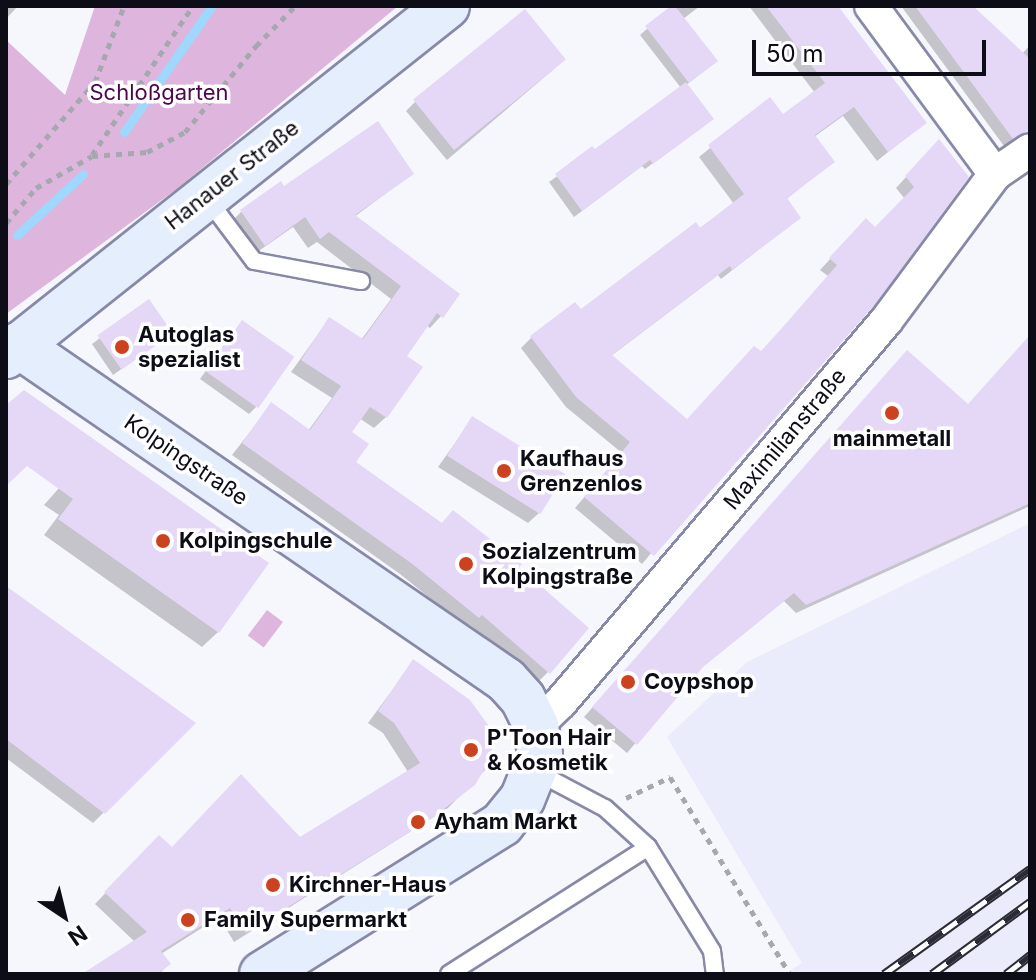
<!DOCTYPE html>
<html>
<head>
<meta charset="utf-8">
<style>
  body { margin:0 }
  #map { position:relative; width:1036px; height:980px; overflow:hidden; background:#f6f6fd; font-family:Inter,sans-serif }
  div>[style] { position:absolute }
  .built>* { inset:0; background:#eaebfb }
  .green>* { inset:0; background:#deb5dc; transform-origin:0 0 }
  .shadow>* { inset:0; background:#0003 }
  .stream>* { height:9px; margin:-4.5px; padding:0 4.5px; transform-origin:4.5px; border-radius:4.5px; background:#9fd7fd }
  .building>* { inset:0; background:#e5d7f6; transform-origin:0 0 }
  .path>* { height:5px; margin-top:-2.5px; transform-origin:0; background:repeating-linear-gradient(90deg,#a7a7b0 0 6px,transparent 0 12px) }
  .roads { filter:drop-shadow(2px 0 #8889a7) drop-shadow(-2px 0 #8889a7) drop-shadow(0 2px #8889a7) drop-shadow(0 -2px #8889a7) }
  .lane>* { height:16px; margin:-8px; padding:0 8px; transform-origin:8px; border-radius:8px; background:#fff }
  .street>* { height:32px; margin:-16px; padding:0 16px; transform-origin:16px; border-radius:16px; background:#fff }
  .secondary>* { height:44px; margin:-22px; padding:0 22px; transform-origin:22px; border-radius:22px; background:#e5eefd }
  .rail>* { height:9px; margin-top:-4.5px; transform-origin:0; background:repeating-linear-gradient(90deg,#fff 0 18px,#2b2b35 0 36px); box-sizing:border-box; border-block:2px solid #2b2b35 }
  .dots>* { width:22px; height:22px; translate:-50% -50%; box-sizing:border-box; border:4px solid #fff; border-radius:50% }
  span { translate:-50% -50%; white-space:nowrap; text-align:center; line-height:1.15; -webkit-text-stroke:7px #fff; paint-order:stroke }
  .park-label { font-size:22px; color:#4c064d }
  .street-label { font-size:22px; color:#0d0d18 }
  .poi-label { font-size:22px; color:#0d0d18; font-weight:700 }
  .left { translate:0 -50%; text-align:left }
  .frame { position:absolute; inset:0; border:8px solid #0d0d18; pointer-events:none }
  .north { position:absolute; left:24px; top:876px; width:80px; height:80px; -webkit-text-stroke:6px #fff; paint-order:stroke; rotate:145deg; font-size:22px; font-weight:700; line-height:32px; text-align:center; color:#0d0d18 }
  .north::after { content:''; display:block; margin:auto; width:28px; height:36px; background:#0d0d18; clip-path:polygon(50% 0,100% 100%,50% 72%,0 100%) }
  .scale { position:absolute; left:752px; top:40px; width:234px; height:36px; box-sizing:border-box; border:4px solid #0d0d18; border-top:0; padding-left:10px; font-size:24px; line-height:28px; white-space:nowrap; color:#0d0d18; -webkit-text-stroke:6px #fff; paint-order:stroke }
</style>
</head>
<body>
<div id="map">
  <div class="built">
    <i style="clip-path:polygon(1030px 523px,1030px 974px,785px 974px,802px 963px,667px 737px,747px 662px)"></i>
  </div>
  <div class="green">
    <i style="clip-path:polygon(95px 6px,398px 6px,178px 188px,6px 314px,6px 40px,65px 95px)"></i>
    <i style="left:267px;top:610px;width:20px;height:32px;rotate:37deg"></i>
  </div>
  <div class="shadow">
    <i style="clip-path:polygon(6px 6px,18px 6px,6px 19px)"></i>
    <i style="clip-path:polygon(673px 6px,700px 6px,683px 19px,708px 68px,686px 85px,704px 126px,645px 169px,642px 166px,574px 217px,549px 182px,681px 88px,640px 35px)"></i>
    <i style="clip-path:polygon(749px 6px,836px 6px,924px 123px,877px 161px,843px 116px,814px 137px,833px 162px,785px 200px,799px 218px,721px 279px,718px 275px,611px 356px,687px 421px,761px 353px,828px 276px,820px 270px,856px 231px,875px 230px,905px 199px,896px 188px,929px 152px,967px 177px,642px 564px,575px 508px,622px 453px,566px 407px,521px 348px,531px 338px,580px 312px,734px 204px,699px 157px,769px 100px,783px 117px,815px 93px)"></i>
    <i style="clip-path:polygon(901px 6px,975px 6px,972px 8px,1022px 54px,1030px 45px,1030px 126px,1017px 139px,1004px 146px)"></i>
    <i style="clip-path:polygon(554px 69px,447px 160px,406px 111px,415px 102px)"></i>
    <i style="clip-path:polygon(412px 174px,354px 217px,441px 316px,430px 328px,426px 325px,404px 356px,386px 417px,374px 428px,359px 418px,350px 432px,353px 463px,441px 525px,516px 568px,548px 672px,537px 683px,470px 625px,467px 628px,400px 574px,232px 455px,271px 405px,308px 431px,332px 398px,291px 372px,329px 319px,361px 340px,391px 299px,317px 242px,308px 248px,293px 227px,253px 255px,230px 223px,241px 212px,284px 189px)"></i>
    <i style="clip-path:polygon(148px 302px,163px 340px,113px 375px,92px 344px)"></i>
    <i style="clip-path:polygon(235px 330px,256px 407px,249px 414px,200px 379px)"></i>
    <i style="clip-path:polygon(1030px 336px,1030px 506px,796px 613px,784px 601px,696px 672px,627px 753px,584px 717px,898px 362px,968px 407px)"></i>
    <i style="clip-path:polygon(473px 418px,539px 513px,528px 523px,438px 467px)"></i>
    <i style="clip-path:polygon(82px 462px,218px 632px,202px 647px,44px 535px,59px 515px,44px 505px)"></i>
    <i style="clip-path:polygon(6px 588px,193px 724px,93px 823px,6px 758px)"></i>
    <i style="clip-path:polygon(413px 662px,490px 756px,485px 770px,448px 808px,234px 942px,219px 917px,161px 954px,169px 964px,159px 974px,86px 974px,135px 942px,95px 904px,159px 837px,172px 850px,300px 839px,408px 772px,383px 733px,368px 723px)"></i>
  </div>
  <div class="stream">
    <i style="left:124px;top:132px;width:154px;rotate:-55.1deg"></i>
    <i style="left:17px;top:235px;width:90px;rotate:-42.7deg"></i>
  </div>
  <div class="building">
    <i style="clip-path:polygon(671px 6px,675px 6px,718px 61px,689px 83px,645px 26px)"></i>
    <i style="clip-path:polygon(766px 6px,838px 6px,927px 123px,888px 152px,854px 107px,815px 135px,835px 162px,787px 198px,801px 218px,732px 270px,730px 266px,612px 355px,687px 419px,754px 346px,761px 351px,782px 328px,837px 265px,829px 258px,866px 218px,875px 227px,914px 187px,905px 176px,939px 139px,969px 177px,877px 302px,654px 556px,584px 497px,630px 442px,576px 397px,530px 336px,575px 302px,581px 309px,696px 222px,700px 228px,744px 194px,708px 145px,770px 97px,783px 114px,825px 83px)"></i>
    <i style="clip-path:polygon(915px 6px,973px 6px,1030px 59px,1028px 131px,1013px 139px)"></i>
    <i style="left:525px;top:9px;width:65px;height:144px;rotate:51deg"></i>
    <i style="clip-path:polygon(686px 82px,714px 119px,653px 164px,650px 160px,582px 211px,555px 174px,592px 146px,595px 149px)"></i>
    <i style="clip-path:polygon(378px 121px,414px 174px,355px 215px,460px 294px,443px 318px,437px 313px,407px 356px,423px 367px,387px 418px,370px 407px,352px 432px,369px 444px,356px 462px,442px 523px,453px 510px,522px 564px,519px 567px,589px 628px,550px 674px,482px 615px,479px 618px,411px 563px,242px 443px,271px 402px,310px 430px,341px 386px,301px 360px,329px 317px,363px 339px,401px 286px,329px 232px,320px 239px,305px 217px,265px 246px,240px 210px,281px 181px,284px 186px)"></i>
    <i style="left:149px;top:299px;width:42px;height:63px;rotate:55deg"></i>
    <i style="left:242px;top:320px;width:64px;height:63px;rotate:35deg"></i>
    <i style="clip-path:polygon(1030px 335px,1030px 503px,806px 605px,794px 593px,703px 667px,637px 745px,592px 707px,907px 350px,968px 404px)"></i>
    <i style="clip-path:polygon(24px 390px,269px 563px,219px 633px,58px 519px,73px 499px,27px 466px,6px 486px,6px 405px)"></i>
    <i style="left:472px;top:416px;width:110px;height:47px;rotate:32deg"></i>
    <i style="clip-path:polygon(6px 586px,196px 723px,105px 814px,6px 739px)"></i>
    <i style="clip-path:polygon(413px 659px,470px 700px,491px 729px,492px 756px,475px 785px,432px 818px,246px 933px,230px 908px,161px 951px,171px 964px,157px 974px,82px 974px,147px 932px,104px 892px,159px 835px,172px 847px,241px 774px,300px 837px,420px 763px,394px 723px,378px 711px)"></i>
  </div>
  <div class="path">
    <i style="left:92px;top:155px;width:180px;rotate:-55.9deg"></i>
    <i style="left:6px;top:184px;width:135px;rotate:-48.9deg"></i>
    <i style="left:95px;top:82px;width:81px;rotate:-69.1deg"></i>
    <i style="left:6px;top:223px;width:46px;rotate:-49.4deg"></i>
    <i style="left:36px;top:188px;width:64px;rotate:-29.7deg"></i>
    <i style="left:92px;top:156px;width:55px;rotate:-4.2deg"></i>
    <i style="left:147px;top:152px;width:43px;rotate:-27.8deg"></i>
    <i style="left:185px;top:132px;width:112px;rotate:-50.5deg"></i>
    <i style="left:256px;top:46px;width:56px;rotate:-45.7deg"></i>
    <i style="left:626px;top:798px;width:49px;rotate:-25.5deg"></i>
    <i style="left:670px;top:777px;width:231px;rotate:58.7deg"></i>
  </div>
  <div class="roads">
    <div class="lane">
      <i style="left:206px;top:197px;width:80px;rotate:53.1deg"></i>
      <i style="left:254px;top:261px;width:109px;rotate:10.6deg"></i>
      <i style="left:535px;top:771px;width:79px;rotate:27.9deg"></i>
      <i style="left:605px;top:808px;width:58px;rotate:42.2deg"></i>
      <i style="left:648px;top:847px;width:122px;rotate:58.4deg"></i>
      <i style="left:712px;top:951px;width:23px;rotate:83deg"></i>
      <i style="left:449px;top:974px;width:236px;rotate:-32.5deg"></i>
    </div>
    <div class="street">
      <i style="left:871px;top:6px;width:209px;rotate:53.6deg"></i>
      <i style="left:536px;top:726px;width:35px;rotate:-44deg"></i>
      <i style="left:561px;top:702px;width:501px;rotate:-49.54deg"></i>
      <i style="left:886px;top:321px;width:183px;rotate:-53.4deg"></i>
      <i style="left:995px;top:174px;width:42px;rotate:-34.4deg"></i>
    </div>
    <div class="secondary">
      <i style="left:18px;top:345px;width:592px;rotate:34.47deg"></i>
      <i style="left:506px;top:680px;width:25px;rotate:48deg"></i>
      <i style="left:523px;top:699px;width:30px;rotate:64deg"></i>
      <i style="left:536px;top:726px;width:28px;rotate:82deg"></i>
      <i style="left:540px;top:754px;width:17px;rotate:111deg"></i>
      <i style="left:534px;top:770px;width:31px;rotate:112deg"></i>
      <i style="left:522px;top:799px;width:32px;rotate:129deg"></i>
      <i style="left:502px;top:824px;width:283px;rotate:148deg"></i>
      <i style="left:6px;top:356px;width:563px;rotate:-38.44deg"></i>
    </div>
  </div>
  <div class="rail">
    <i style="left:884px;top:974px;width:180px;rotate:-35.7deg"></i>
    <i style="left:932px;top:974px;width:122px;rotate:-36.3deg"></i>
    <i style="left:1006px;top:974px;width:31px;rotate:-38deg"></i>
  </div>
  <div class="dots">
    <i style="left:122px;top:347px;background:#cc421f"></i>
    <i style="left:892px;top:413px;background:#cc421f"></i>
    <i style="left:504px;top:471px;background:#cc421f"></i>
    <i style="left:163px;top:541px;background:#cc421f"></i>
    <i style="left:466px;top:564px;background:#cc421f"></i>
    <i style="left:628px;top:682px;background:#cc421f"></i>
    <i style="left:471px;top:750px;background:#cc421f"></i>
    <i style="left:418px;top:822px;background:#cc421f"></i>
    <i style="left:273px;top:885px;background:#cc421f"></i>
    <i style="left:188px;top:920px;background:#cc421f"></i>
  </div>
  <div class="park-label">
    <span style="left:159px;top:93px">Schloßgarten</span>
  </div>
  <div class="street-label">
    <span style="left:232px;top:175px;rotate:-38deg">Hanauer Straße</span>
    <span style="left:785px;top:439px;rotate:-50deg">Maximilianstraße</span>
    <span style="left:186px;top:460px;rotate:34deg">Kolpingstraße</span>
  </div>
  <div class="poi-label">
    <span class="left" style="left:138px;top:347px">Autoglas<br>spezialist</span>
    <span style="left:892px;top:439px">mainmetall</span>
    <span class="left" style="left:520px;top:471px">Kaufhaus<br>Grenzenlos</span>
    <span class="left" style="left:179px;top:541px">Kolpingschule</span>
    <span class="left" style="left:482px;top:564px">Sozialzentrum<br>Kolpingstraße</span>
    <span class="left" style="left:644px;top:682px">Coypshop</span>
    <span class="left" style="left:487px;top:750px">P'Toon Hair<br>&amp; Kosmetik</span>
    <span class="left" style="left:434px;top:822px">Ayham Markt</span>
    <span class="left" style="left:289px;top:885px">Kirchner-Haus</span>
    <span class="left" style="left:204px;top:920px">Family Supermarkt</span>
  </div>
  <div class="frame"></div>
  <div class="north">N</div>
  <div class="scale">50 m</div>
</div>
</body>
</html>
